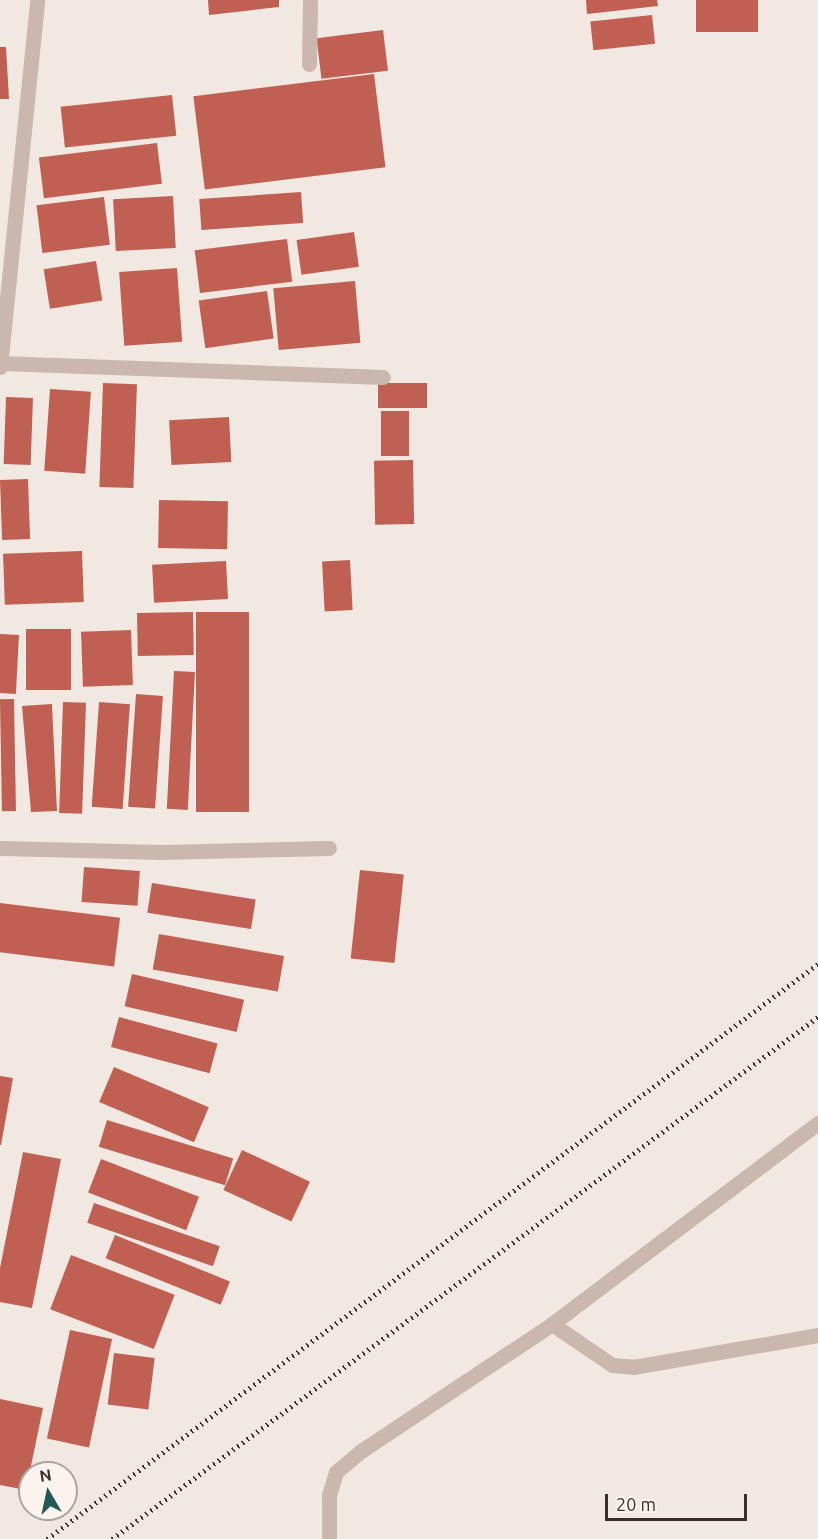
<!DOCTYPE html>
<html>
<head>
<meta charset="utf-8">
<style>
  body { margin:0 }
  #map { position:relative; width:818px; height:1539px; overflow:hidden; background:#f2e8e2; font-family:Ubuntu,sans-serif }
  div>[style] { position:absolute }
  .building>* { inset:0; background:#bf6053; transform-origin:0 0 }
  .minor>* { height:15px; margin:-7.5px; padding:0 7.5px; transform-origin:7.5px; border-radius:7.5px; background:#cab7ae }
  .rail>* { height:4.5px; margin-top:-2.25px; transform-origin:0; background:repeating-linear-gradient(90deg,#392e2c 0 1.5px,transparent 0 6px) }
  span { translate:-50% -50%; white-space:nowrap; text-align:center; line-height:1.15; -webkit-text-stroke:4.5px #faf3ee; paint-order:stroke }
  .north { position:absolute; left:18px; top:1461px; width:60px; height:60px; box-sizing:border-box; background:#faf3ee; border:2px solid #ada4a0; border-radius:50%; rotate:351deg; font-size:16px; font-weight:700; line-height:24px; text-align:center; color:#392e2c }
  .north::after { content:''; display:block; margin:auto; width:21px; height:27px; background:#235955; clip-path:polygon(50% 0,100% 100%,50% 72%,0 100%) }
  .scale { position:absolute; left:605px; top:1494px; width:142px; height:27px; box-sizing:border-box; border:3px solid #392e2c; border-top:0; padding-left:8px; font-size:18px; line-height:21px; white-space:nowrap; color:#392e2c; -webkit-text-stroke:4px #faf3ee; paint-order:stroke }
</style>
</head>
<body>
<div id="map">
  <div class="building">
    <i style="clip-path:polygon(208px 0,279px 0,279px 7px,209px 15px)"></i>
    <i style="clip-path:polygon(586px 0,657px 0,658px 6px,587px 14px)"></i>
    <i style="left:696px;top:0;width:62px;height:32px"></i>
    <i style="left:652px;top:15px;width:29px;height:62px;rotate:84deg"></i>
    <i style="left:383px;top:30px;width:41px;height:67px;rotate:83deg"></i>
    <i style="clip-path:polygon(0 47px,6px 47px,9px 99px,0 99px)"></i>
    <i style="left:374px;top:74px;width:94px;height:182px;rotate:83deg"></i>
    <i style="left:172px;top:95px;width:41px;height:112px;rotate:84deg"></i>
    <i style="left:157px;top:143px;width:41px;height:119px;rotate:83deg"></i>
    <i style="left:301px;top:192px;width:31px;height:102px;rotate:86deg"></i>
    <i style="left:173px;top:196px;width:52px;height:60px;rotate:87deg"></i>
    <i style="left:104px;top:197px;width:48px;height:68px;rotate:83deg"></i>
    <i style="left:354px;top:232px;width:35px;height:58px;rotate:82deg"></i>
    <i style="left:287px;top:239px;width:43px;height:93px;rotate:83deg"></i>
    <i style="left:96px;top:261px;width:40px;height:53px;rotate:81deg"></i>
    <i style="left:177px;top:268px;width:74px;height:58px;rotate:86deg"></i>
    <i style="left:355px;top:281px;width:62px;height:82px;rotate:85deg"></i>
    <i style="left:267px;top:291px;width:48px;height:69px;rotate:82deg"></i>
    <i style="left:103px;top:383px;width:34px;height:104px;rotate:2deg"></i>
    <i style="left:378px;top:383px;width:49px;height:25px"></i>
    <i style="left:50px;top:389px;width:41px;height:82px;rotate:4deg"></i>
    <i style="left:6px;top:397px;width:27px;height:67px;rotate:2deg"></i>
    <i style="left:381px;top:411px;width:28px;height:45px"></i>
    <i style="left:229px;top:417px;width:45px;height:60px;rotate:87deg"></i>
    <i style="left:413px;top:460px;width:64px;height:39px;rotate:89deg"></i>
    <i style="left:28px;top:479px;width:60px;height:28px;rotate:88deg"></i>
    <i style="left:159px;top:500px;width:69px;height:48px;rotate:1deg"></i>
    <i style="left:82px;top:551px;width:51px;height:79px;rotate:88deg"></i>
    <i style="left:350px;top:560px;width:50px;height:28px;rotate:87deg"></i>
    <i style="left:226px;top:561px;width:38px;height:74px;rotate:87deg"></i>
    <i style="left:193px;top:612px;width:43px;height:56px;rotate:89deg"></i>
    <i style="left:196px;top:612px;width:53px;height:200px"></i>
    <i style="left:26px;top:629px;width:45px;height:61px"></i>
    <i style="left:131px;top:630px;width:55px;height:50px;rotate:88deg"></i>
    <i style="left:0;top:634px;width:19px;height:59px;rotate:3deg"></i>
    <i style="left:174px;top:671px;width:21px;height:138px;rotate:3deg"></i>
    <i style="left:136px;top:694px;width:27px;height:113px;rotate:4deg"></i>
    <i style="left:14px;top:699px;width:112px;height:14px;rotate:89deg"></i>
    <i style="left:63px;top:702px;width:23px;height:111px;rotate:2deg"></i>
    <i style="left:99px;top:702px;width:31px;height:105px;rotate:4deg"></i>
    <i style="clip-path:polygon(52px 704px,57px 811px,31px 812px,22px 706px)"></i>
    <i style="left:84px;top:867px;width:56px;height:35px;rotate:4deg"></i>
    <i style="left:360px;top:870px;width:44px;height:89px;rotate:6deg"></i>
    <i style="left:152px;top:883px;width:105px;height:30px;rotate:9deg"></i>
    <i style="left:0;top:903px;width:121px;height:49px;rotate:7deg"></i>
    <i style="left:159px;top:934px;width:127px;height:36px;rotate:10deg"></i>
    <i style="left:132px;top:974px;width:115px;height:33px;rotate:13deg"></i>
    <i style="left:119px;top:1017px;width:102px;height:31px;rotate:15deg"></i>
    <i style="left:114px;top:1067px;width:103px;height:38px;rotate:23deg"></i>
    <i style="clip-path:polygon(0 1076px,13px 1078px,1px 1145px,0 1145px)"></i>
    <i style="left:107px;top:1120px;width:132px;height:28px;rotate:17deg"></i>
    <i style="left:242px;top:1150px;width:75px;height:44px;rotate:25deg"></i>
    <i style="clip-path:polygon(23px 1152px,61px 1159px,32px 1308px,0 1302px,0 1268px)"></i>
    <i style="left:101px;top:1159px;width:105px;height:36px;rotate:21deg"></i>
    <i style="left:94px;top:1203px;width:133px;height:21px;rotate:19deg"></i>
    <i style="left:115px;top:1235px;width:124px;height:25px;rotate:22deg"></i>
    <i style="left:71px;top:1255px;width:111px;height:58px;rotate:21deg"></i>
    <i style="left:70px;top:1330px;width:43px;height:111px;rotate:12deg"></i>
    <i style="left:114px;top:1353px;width:41px;height:52px;rotate:7deg"></i>
    <i style="clip-path:polygon(0 1399px,43px 1408px,26px 1490px,0 1485px)"></i>
  </div>
  <div class="minor">
    <i style="left:309px;top:64px;width:64px;rotate:-89.1deg"></i>
    <i style="left:1px;top:363px;width:382px;rotate:2.1deg"></i>
    <i style="left:0;top:367px;width:369px;rotate:-84.2deg"></i>
    <i style="left:0;top:848px;width:162px;rotate:1.4deg"></i>
    <i style="left:162px;top:852px;width:167px;rotate:-1.4deg"></i>
    <i style="left:552px;top:1324px;width:73px;rotate:34.3deg"></i>
    <i style="left:612px;top:1365px;width:21px;rotate:5deg"></i>
    <i style="left:633px;top:1367px;width:188px;rotate:-9.8deg"></i>
    <i style="left:329px;top:1539px;width:44px;rotate:-90deg"></i>
    <i style="left:329px;top:1495px;width:24px;rotate:-73deg"></i>
    <i style="left:336px;top:1472px;width:33px;rotate:-40deg"></i>
    <i style="left:361px;top:1451px;width:229px;rotate:-33.6deg"></i>
    <i style="left:552px;top:1324px;width:333px;rotate:-37.1deg"></i>
  </div>
  <div class="rail">
    <i style="left:47px;top:1539px;width:962px;rotate:-36.72deg"></i>
    <i style="left:112px;top:1539px;width:878px;rotate:-36.48deg"></i>
  </div>
  <div class="north">N</div>
  <div class="scale">20 m</div>
</div>
</body>
</html>
